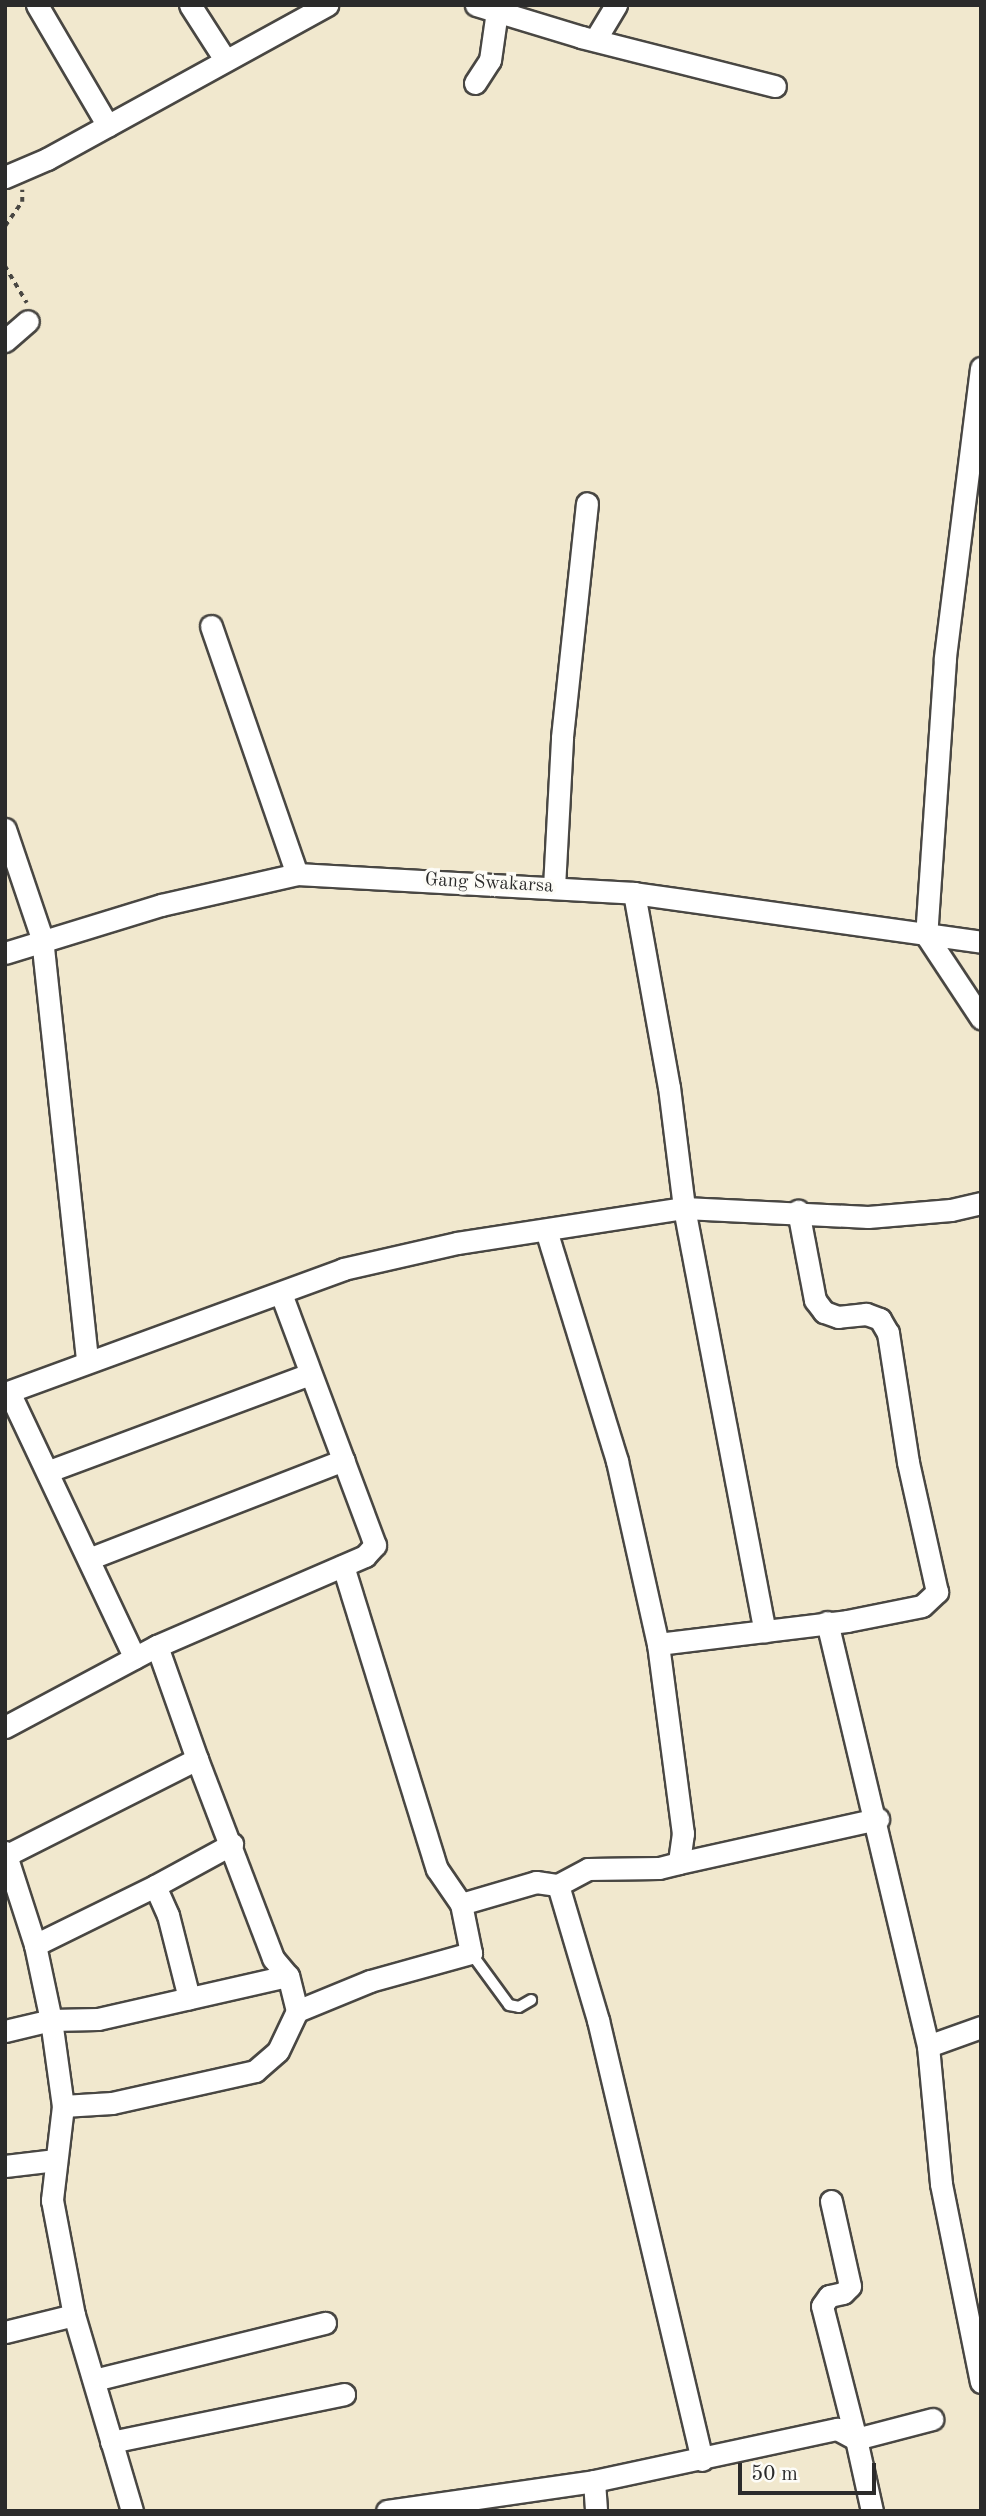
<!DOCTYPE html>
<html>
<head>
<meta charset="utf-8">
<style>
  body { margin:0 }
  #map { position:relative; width:986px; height:2516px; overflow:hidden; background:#f1e8ce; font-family:"Old Standard TT",serif }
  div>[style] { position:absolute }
  .path>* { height:3.5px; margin-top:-1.75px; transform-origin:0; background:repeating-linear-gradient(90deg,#494743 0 5px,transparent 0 10px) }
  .roads { filter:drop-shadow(2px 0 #494743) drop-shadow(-2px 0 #494743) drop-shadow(0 2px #494743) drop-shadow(0 -2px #494743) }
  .service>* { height:10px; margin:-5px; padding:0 5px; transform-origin:5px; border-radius:5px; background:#fff }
  .minor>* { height:21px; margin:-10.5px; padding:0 10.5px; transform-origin:10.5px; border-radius:10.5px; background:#fff }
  span { translate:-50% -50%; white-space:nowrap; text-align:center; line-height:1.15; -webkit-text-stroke:7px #fdfcf7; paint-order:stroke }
  .street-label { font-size:19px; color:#2b2b2b }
  .frame { position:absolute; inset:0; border:7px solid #2b2b2b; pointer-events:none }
  .scale { position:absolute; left:738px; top:2463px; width:138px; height:32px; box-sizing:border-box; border:4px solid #2b2b2b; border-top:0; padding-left:9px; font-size:21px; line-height:24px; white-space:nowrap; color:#2b2b2b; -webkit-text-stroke:5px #fdfcf7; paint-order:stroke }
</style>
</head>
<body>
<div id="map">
  <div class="path">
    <i style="left:5px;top:226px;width:29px;rotate:-55deg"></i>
    <i style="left:22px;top:202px;width:12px;rotate:-90deg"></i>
    <i style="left:5px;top:266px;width:43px;rotate:59.3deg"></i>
  </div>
  <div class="roads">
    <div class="service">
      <i style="left:471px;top:1953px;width:64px;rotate:53.8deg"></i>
      <i style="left:509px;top:2005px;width:10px;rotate:11deg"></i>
      <i style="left:519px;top:2007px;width:14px;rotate:-30deg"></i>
    </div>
    <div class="minor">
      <i style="left:37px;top:5px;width:140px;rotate:59.6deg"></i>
      <i style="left:190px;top:5px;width:63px;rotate:57.3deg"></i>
      <i style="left:476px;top:5px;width:110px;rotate:16.9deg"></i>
      <i style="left:581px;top:37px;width:200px;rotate:14.2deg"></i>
      <i style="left:595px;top:40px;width:41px;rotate:-59deg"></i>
      <i style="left:475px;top:83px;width:27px;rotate:-57deg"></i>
      <i style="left:490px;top:60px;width:49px;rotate:-81.9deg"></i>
      <i style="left:5px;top:177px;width:46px;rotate:-23.2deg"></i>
      <i style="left:47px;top:159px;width:320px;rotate:-28.8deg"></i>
      <i style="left:5px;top:341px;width:30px;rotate:-41deg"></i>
      <i style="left:981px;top:368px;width:293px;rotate:97.1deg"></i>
      <i style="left:945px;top:659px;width:277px;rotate:93.9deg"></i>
      <i style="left:926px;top:935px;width:100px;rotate:56.5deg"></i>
      <i style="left:211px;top:626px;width:262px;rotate:70.9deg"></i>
      <i style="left:5px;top:829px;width:115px;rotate:71.3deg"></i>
      <i style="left:42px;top:938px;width:424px;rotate:83.9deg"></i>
      <i style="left:554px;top:887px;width:150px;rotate:-86.9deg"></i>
      <i style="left:562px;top:737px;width:235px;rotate:-83.9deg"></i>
      <i style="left:634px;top:893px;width:197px;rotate:79.8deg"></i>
      <i style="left:669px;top:1087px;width:122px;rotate:82.9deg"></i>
      <i style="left:684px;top:1208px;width:431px;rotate:79.2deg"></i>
      <i style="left:5px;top:953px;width:163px;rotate:-17.1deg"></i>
      <i style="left:161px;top:905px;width:139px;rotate:-12.8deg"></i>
      <i style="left:297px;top:874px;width:338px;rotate:3.2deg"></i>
      <i style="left:634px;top:893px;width:350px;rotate:8deg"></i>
      <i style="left:546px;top:1230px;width:242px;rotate:72.9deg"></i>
      <i style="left:617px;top:1461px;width:188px;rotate:77.4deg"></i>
      <i style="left:658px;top:1644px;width:191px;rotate:82.5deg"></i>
      <i style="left:683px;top:1833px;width:30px;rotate:98deg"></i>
      <i style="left:679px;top:1863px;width:21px;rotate:166deg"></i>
      <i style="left:659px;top:1868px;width:71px;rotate:179.2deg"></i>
      <i style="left:588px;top:1869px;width:34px;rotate:152deg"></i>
      <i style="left:9px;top:1392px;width:294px;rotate:64.7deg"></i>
      <i style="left:5px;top:1393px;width:360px;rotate:-20.1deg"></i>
      <i style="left:343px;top:1269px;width:117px;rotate:-12.8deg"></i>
      <i style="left:457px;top:1243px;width:230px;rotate:-8.8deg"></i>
      <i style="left:684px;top:1208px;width:184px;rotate:2.8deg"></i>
      <i style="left:868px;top:1217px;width:83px;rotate:-4.8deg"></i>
      <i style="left:951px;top:1210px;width:31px;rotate:-13deg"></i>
      <i style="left:49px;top:1471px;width:278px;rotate:-20.4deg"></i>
      <i style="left:91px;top:1558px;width:271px;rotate:-21.2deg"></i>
      <i style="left:343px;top:1566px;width:317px;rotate:72.8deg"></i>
      <i style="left:437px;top:1869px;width:42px;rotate:55.6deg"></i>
      <i style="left:461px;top:1904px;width:78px;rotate:-16.3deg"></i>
      <i style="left:536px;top:1882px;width:22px;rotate:8deg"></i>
      <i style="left:558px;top:1885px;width:141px;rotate:73.5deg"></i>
      <i style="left:598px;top:2020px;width:452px;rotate:76.7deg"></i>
      <i style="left:827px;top:1622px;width:436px;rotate:76.6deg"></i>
      <i style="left:928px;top:2046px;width:139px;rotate:84.6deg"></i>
      <i style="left:941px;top:2184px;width:202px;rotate:78.6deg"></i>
      <i style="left:658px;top:1644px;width:190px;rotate:-6.9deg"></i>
      <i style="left:847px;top:1621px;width:76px;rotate:-11.3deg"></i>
      <i style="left:922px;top:1606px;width:21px;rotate:-43deg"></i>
      <i style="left:937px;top:1592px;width:133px;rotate:-102.6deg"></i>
      <i style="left:908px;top:1462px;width:131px;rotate:-98.8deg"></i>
      <i style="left:888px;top:1333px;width:16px;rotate:-120deg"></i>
      <i style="left:880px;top:1319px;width:15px;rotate:-160deg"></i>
      <i style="left:866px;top:1314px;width:28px;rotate:174deg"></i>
      <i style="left:838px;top:1317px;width:15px;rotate:-160deg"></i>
      <i style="left:824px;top:1312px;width:15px;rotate:-127deg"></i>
      <i style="left:815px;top:1300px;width:91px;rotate:-100.8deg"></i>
      <i style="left:5px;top:1727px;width:172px;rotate:-28.1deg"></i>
      <i style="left:157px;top:1646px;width:227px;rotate:-23.4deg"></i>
      <i style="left:365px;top:1556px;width:15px;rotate:-48deg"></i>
      <i style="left:375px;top:1545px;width:269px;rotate:-110.5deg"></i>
      <i style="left:5px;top:1852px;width:98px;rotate:72.1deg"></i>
      <i style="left:35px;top:1945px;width:77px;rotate:78deg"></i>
      <i style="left:51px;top:2020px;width:87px;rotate:82.1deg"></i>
      <i style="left:63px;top:2106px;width:95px;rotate:96.7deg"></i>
      <i style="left:52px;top:2200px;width:117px;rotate:79.2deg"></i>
      <i style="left:74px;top:2315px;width:204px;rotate:73.5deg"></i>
      <i style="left:7px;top:1855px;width:213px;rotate:-26.8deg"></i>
      <i style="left:197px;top:1759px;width:120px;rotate:-109.5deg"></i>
      <i style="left:679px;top:1863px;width:204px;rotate:-12.5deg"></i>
      <i style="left:155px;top:1886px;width:88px;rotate:-28.6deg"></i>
      <i style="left:35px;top:1945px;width:134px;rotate:-26.2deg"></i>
      <i style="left:155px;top:1886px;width:32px;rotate:66deg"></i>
      <i style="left:168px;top:1915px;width:86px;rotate:75.8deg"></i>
      <i style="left:297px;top:2011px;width:79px;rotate:-22.3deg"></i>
      <i style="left:370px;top:1981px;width:105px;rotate:-15.5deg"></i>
      <i style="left:471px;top:1953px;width:50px;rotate:-101.5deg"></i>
      <i style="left:5px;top:2031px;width:47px;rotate:-13.4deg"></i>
      <i style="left:51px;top:2020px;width:47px;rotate:-1.2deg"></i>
      <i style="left:98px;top:2019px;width:195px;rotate:-12.8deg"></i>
      <i style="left:928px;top:2046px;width:56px;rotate:-19.7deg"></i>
      <i style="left:63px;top:2106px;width:49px;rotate:-3.5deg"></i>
      <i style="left:112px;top:2103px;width:147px;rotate:-12.6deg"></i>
      <i style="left:255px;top:2071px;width:30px;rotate:-41deg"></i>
      <i style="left:278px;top:2051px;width:44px;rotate:-64.6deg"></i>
      <i style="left:297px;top:2011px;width:36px;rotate:-104deg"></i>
      <i style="left:288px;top:1976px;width:23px;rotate:-130deg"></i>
      <i style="left:273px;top:1958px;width:213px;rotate:-110.9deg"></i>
      <i style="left:5px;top:2166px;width:51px;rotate:-6.7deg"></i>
      <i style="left:831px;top:2201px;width:87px;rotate:77.4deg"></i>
      <i style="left:850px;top:2286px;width:10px;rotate:135deg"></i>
      <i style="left:843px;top:2293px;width:14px;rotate:168deg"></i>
      <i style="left:829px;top:2296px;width:12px;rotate:125deg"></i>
      <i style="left:822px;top:2306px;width:137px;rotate:75.7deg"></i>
      <i style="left:856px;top:2439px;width:79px;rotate:-14.7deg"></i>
      <i style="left:5px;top:2332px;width:71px;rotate:-13.8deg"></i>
      <i style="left:94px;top:2380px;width:238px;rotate:-13.9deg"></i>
      <i style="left:111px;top:2442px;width:238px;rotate:-11.6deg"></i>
      <i style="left:594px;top:2481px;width:30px;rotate:86deg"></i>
      <i style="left:387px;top:2511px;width:209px;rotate:-8.2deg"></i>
      <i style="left:594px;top:2481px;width:249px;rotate:-12.1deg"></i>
      <i style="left:837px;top:2429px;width:21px;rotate:28deg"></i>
      <i style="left:856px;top:2439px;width:74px;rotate:77.5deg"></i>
    </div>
  </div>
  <div class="street-label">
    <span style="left:489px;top:884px;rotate:3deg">Gang Swakarsa</span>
  </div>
  <div class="frame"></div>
  <div class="scale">50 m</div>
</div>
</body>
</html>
